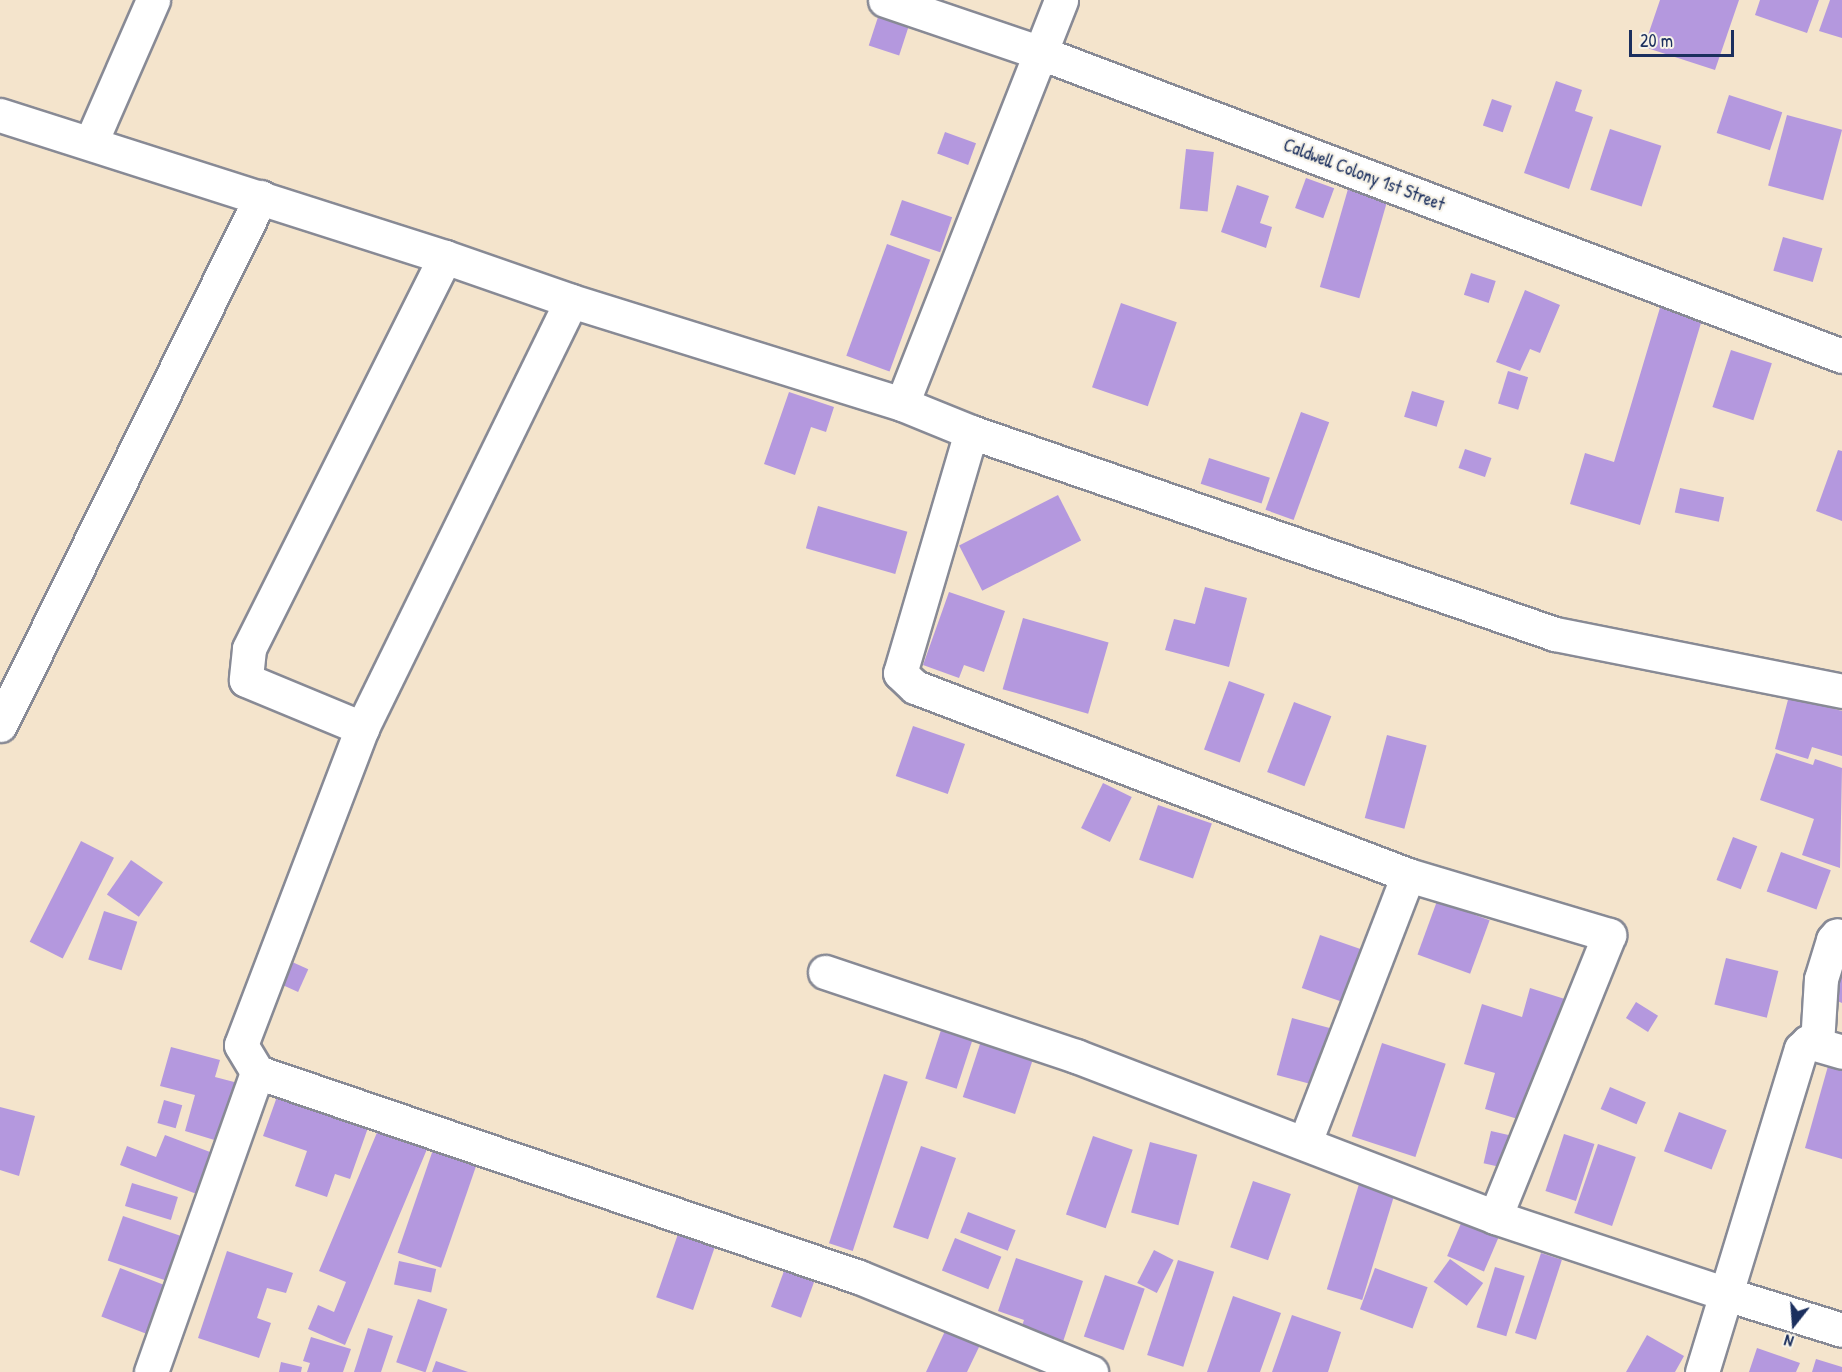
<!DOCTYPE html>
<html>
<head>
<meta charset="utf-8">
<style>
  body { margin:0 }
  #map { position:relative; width:1842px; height:1372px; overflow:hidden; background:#f4e4cc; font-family:"Patrick Hand",sans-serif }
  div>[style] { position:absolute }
  .building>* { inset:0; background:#b498de; transform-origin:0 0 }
  .roads { filter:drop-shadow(2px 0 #888a95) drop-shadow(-2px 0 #888a95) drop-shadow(0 2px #888a95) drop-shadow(0 -2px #888a95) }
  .minor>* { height:33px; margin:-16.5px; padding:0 16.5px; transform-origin:16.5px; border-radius:16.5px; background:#fff }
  span { translate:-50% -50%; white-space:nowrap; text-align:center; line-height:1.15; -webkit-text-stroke:4.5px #f7f3e8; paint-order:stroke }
  .street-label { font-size:18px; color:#1b2f5e }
  .north { position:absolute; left:1764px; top:1294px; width:60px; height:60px; -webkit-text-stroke:4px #f7f3e8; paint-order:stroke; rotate:197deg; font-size:16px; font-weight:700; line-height:24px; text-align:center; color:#1b2f5e }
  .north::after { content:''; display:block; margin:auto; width:21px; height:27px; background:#1b2f5e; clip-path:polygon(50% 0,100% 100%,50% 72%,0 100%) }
  .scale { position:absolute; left:1629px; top:30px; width:105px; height:27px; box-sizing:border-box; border:3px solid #1b2f5e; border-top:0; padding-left:8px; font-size:18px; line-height:21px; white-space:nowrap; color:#1b2f5e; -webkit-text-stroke:4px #f7f3e8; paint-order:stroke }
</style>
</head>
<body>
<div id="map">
  <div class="building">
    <i style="clip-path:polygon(1660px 0,1739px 0,1715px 70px,1644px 47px)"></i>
    <i style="clip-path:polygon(1760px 0,1819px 0,1807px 33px,1755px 15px)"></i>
    <i style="clip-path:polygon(1830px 0,1842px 0,1842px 38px,1819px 31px)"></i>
    <i style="left:878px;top:17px;width:32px;height:30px;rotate:18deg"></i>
    <i style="clip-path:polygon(1556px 81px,1582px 90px,1575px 111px,1593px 117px,1569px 189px,1524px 173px)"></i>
    <i style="left:1729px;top:95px;width:56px;height:40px;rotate:18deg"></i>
    <i style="left:1492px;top:99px;width:21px;height:28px;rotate:19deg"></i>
    <i style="left:1787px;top:115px;width:57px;height:73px;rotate:15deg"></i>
    <i style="left:1610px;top:129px;width:54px;height:64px;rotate:18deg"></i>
    <i style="left:945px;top:132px;width:33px;height:23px;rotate:20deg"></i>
    <i style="left:1186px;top:149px;width:28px;height:60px;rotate:6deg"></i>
    <i style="left:1306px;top:178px;width:30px;height:32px;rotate:20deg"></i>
    <i style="clip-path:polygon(1237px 185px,1269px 196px,1260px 223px,1272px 227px,1266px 248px,1221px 232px)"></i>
    <i style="left:1348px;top:189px;width:41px;height:102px;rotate:16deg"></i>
    <i style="left:902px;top:200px;width:53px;height:37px;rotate:19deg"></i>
    <i style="left:1783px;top:237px;width:41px;height:35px;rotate:16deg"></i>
    <i style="left:887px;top:244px;width:46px;height:119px;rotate:20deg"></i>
    <i style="left:1471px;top:273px;width:26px;height:23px;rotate:18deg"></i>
    <i style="clip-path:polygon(1525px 290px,1560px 305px,1540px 353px,1530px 349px,1520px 371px,1496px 362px)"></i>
    <i style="clip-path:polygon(1662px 301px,1704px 313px,1640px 525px,1570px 504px,1585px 453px,1614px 462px)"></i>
    <i style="left:1121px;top:303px;width:59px;height:89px;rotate:19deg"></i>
    <i style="left:1731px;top:350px;width:43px;height:60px;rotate:18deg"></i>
    <i style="left:1508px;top:371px;width:21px;height:34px;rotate:17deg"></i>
    <i style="left:1412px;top:391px;width:34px;height:27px;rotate:17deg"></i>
    <i style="clip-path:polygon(789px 392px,834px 407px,826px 432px,811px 427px,795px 475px,764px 464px)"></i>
    <i style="left:1301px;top:412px;width:30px;height:104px;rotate:20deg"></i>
    <i style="left:1465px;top:449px;width:28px;height:20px;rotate:19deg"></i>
    <i style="clip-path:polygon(1838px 450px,1842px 451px,1842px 521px,1816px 511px)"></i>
    <i style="left:1209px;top:458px;width:64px;height:27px;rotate:18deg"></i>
    <i style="left:1680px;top:488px;width:45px;height:25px;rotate:12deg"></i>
    <i style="left:1058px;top:495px;width:51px;height:111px;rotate:63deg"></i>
    <i style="left:818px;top:506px;width:93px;height:44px;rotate:16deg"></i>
    <i style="clip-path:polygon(1205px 587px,1247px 598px,1229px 667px,1165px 650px,1174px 619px,1195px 624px)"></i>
    <i style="clip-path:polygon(949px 592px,1005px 611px,984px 672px,964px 665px,959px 678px,923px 665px)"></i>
    <i style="left:1023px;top:618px;width:89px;height:74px;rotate:16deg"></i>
    <i style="left:1229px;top:681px;width:38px;height:73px;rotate:20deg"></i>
    <i style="clip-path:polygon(1789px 696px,1842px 711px,1842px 756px,1812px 747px,1808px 759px,1775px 749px)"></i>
    <i style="left:1294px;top:702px;width:40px;height:75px;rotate:21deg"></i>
    <i style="left:913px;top:726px;width:55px;height:53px;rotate:19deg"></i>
    <i style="left:1387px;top:735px;width:41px;height:86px;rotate:15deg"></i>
    <i style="clip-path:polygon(1776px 753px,1813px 765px,1815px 759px,1842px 768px,1840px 868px,1802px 855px,1814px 819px,1760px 800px)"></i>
    <i style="left:1103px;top:783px;width:32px;height:50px;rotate:26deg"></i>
    <i style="left:1158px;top:805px;width:57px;height:58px;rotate:19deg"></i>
    <i style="left:1733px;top:837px;width:26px;height:46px;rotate:21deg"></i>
    <i style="left:81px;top:841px;width:37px;height:113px;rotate:27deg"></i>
    <i style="left:1781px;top:852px;width:53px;height:42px;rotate:20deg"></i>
    <i style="left:131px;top:860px;width:39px;height:42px;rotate:35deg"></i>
    <i style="left:1437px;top:901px;width:56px;height:57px;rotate:20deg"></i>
    <i style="left:104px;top:911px;width:35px;height:51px;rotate:18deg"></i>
    <i style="left:1320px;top:935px;width:55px;height:56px;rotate:19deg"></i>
    <i style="clip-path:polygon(1842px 952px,1842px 1003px,1823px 995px)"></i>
    <i style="left:1726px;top:958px;width:54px;height:48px;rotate:14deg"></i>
    <i style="left:290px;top:961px;width:20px;height:25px;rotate:24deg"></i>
    <i style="clip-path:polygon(1530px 988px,1568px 1000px,1531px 1123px,1485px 1109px,1495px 1073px,1464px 1064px,1482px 1004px,1522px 1017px)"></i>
    <i style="left:1636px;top:1002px;width:26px;height:19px;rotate:32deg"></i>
    <i style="left:1292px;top:1018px;width:39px;height:59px;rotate:15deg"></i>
    <i style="left:941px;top:1030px;width:33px;height:51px;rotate:18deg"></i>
    <i style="left:981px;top:1041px;width:55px;height:59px;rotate:18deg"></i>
    <i style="left:1382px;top:1043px;width:67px;height:98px;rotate:18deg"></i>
    <i style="clip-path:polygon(171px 1047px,220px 1060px,215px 1077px,238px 1083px,221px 1142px,185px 1131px,195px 1095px,160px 1086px)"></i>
    <i style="clip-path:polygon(1828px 1066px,1842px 1070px,1842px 1159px,1805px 1148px)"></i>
    <i style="left:884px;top:1074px;width:25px;height:178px;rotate:18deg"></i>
    <i style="left:1610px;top:1087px;width:39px;height:24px;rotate:23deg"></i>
    <i style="clip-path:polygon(279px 1091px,370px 1122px,350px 1179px,335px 1174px,327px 1197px,295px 1186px,307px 1151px,263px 1136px)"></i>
    <i style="left:164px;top:1100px;width:19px;height:24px;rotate:16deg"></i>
    <i style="clip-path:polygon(0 1107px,35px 1116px,19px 1176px,0 1170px)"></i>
    <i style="left:1679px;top:1112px;width:51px;height:42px;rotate:21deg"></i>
    <i style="clip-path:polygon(381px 1123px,430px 1142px,345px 1345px,308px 1329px,318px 1305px,334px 1312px,346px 1282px,319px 1271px)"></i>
    <i style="left:1491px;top:1131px;width:18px;height:33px;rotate:13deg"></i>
    <i style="left:1564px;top:1134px;width:32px;height:60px;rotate:18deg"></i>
    <i style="clip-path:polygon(165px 1135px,218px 1155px,202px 1196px,120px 1165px,127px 1146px,156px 1157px)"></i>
    <i style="left:1093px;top:1136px;width:42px;height:83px;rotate:19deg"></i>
    <i style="left:1150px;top:1142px;width:49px;height:73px;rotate:15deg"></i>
    <i style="left:435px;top:1144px;width:46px;height:115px;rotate:19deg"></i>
    <i style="left:1598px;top:1144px;width:40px;height:73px;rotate:19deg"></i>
    <i style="left:921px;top:1146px;width:37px;height:86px;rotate:19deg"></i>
    <i style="left:1253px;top:1181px;width:40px;height:70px;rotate:19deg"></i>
    <i style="left:132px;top:1183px;width:48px;height:24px;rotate:17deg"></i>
    <i style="left:1359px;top:1184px;width:37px;height:110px;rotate:17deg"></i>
    <i style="left:968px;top:1212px;width:51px;height:22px;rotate:21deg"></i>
    <i style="left:123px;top:1216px;width:69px;height:47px;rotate:19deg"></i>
    <i style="left:1462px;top:1221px;width:40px;height:38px;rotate:23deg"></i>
    <i style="left:678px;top:1234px;width:39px;height:67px;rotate:19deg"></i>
    <i style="left:955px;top:1238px;width:50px;height:35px;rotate:22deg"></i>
    <i style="left:1154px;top:1250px;width:22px;height:37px;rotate:27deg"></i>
    <i style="clip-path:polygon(227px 1251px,293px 1273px,286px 1293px,267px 1288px,257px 1318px,271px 1323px,259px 1358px,198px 1338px)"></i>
    <i style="left:1541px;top:1253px;width:22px;height:84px;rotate:18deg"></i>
    <i style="clip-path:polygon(1016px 1258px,1083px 1281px,1060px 1351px,1018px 1338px,1024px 1320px,998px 1311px)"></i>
    <i style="left:1450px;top:1259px;width:41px;height:28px;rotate:36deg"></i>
    <i style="left:1178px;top:1260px;width:38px;height:100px;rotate:18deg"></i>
    <i style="left:399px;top:1261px;width:38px;height:24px;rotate:12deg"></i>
    <i style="left:1495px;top:1267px;width:31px;height:63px;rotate:17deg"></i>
    <i style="left:120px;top:1268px;width:53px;height:52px;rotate:21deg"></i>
    <i style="left:1375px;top:1268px;width:56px;height:44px;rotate:20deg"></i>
    <i style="left:784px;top:1271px;width:32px;height:38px;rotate:20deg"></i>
    <i style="left:1105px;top:1275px;width:42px;height:65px;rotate:19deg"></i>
    <i style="clip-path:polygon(1233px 1296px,1281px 1313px,1260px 1372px,1207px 1372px)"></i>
    <i style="left:418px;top:1299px;width:31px;height:67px;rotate:19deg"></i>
    <i style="clip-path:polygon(1292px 1315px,1341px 1332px,1328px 1372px,1272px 1372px)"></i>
    <i style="clip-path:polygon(368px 1328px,393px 1336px,381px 1372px,354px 1372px)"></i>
    <i style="clip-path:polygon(946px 1329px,980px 1345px,967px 1372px,926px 1372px)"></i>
    <i style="clip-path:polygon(1647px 1335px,1684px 1356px,1675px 1372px,1626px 1372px)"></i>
    <i style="clip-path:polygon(311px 1337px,351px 1349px,343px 1372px,307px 1372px,310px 1363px,303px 1361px)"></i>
    <i style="clip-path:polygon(1757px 1348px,1800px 1363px,1796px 1372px,1749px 1372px)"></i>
    <i style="clip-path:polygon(1816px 1359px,1842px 1367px,1842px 1372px,1812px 1372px)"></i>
    <i style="clip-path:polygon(436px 1361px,468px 1372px,432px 1372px)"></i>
    <i style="clip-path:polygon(281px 1362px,302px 1367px,301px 1372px,279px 1372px)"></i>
  </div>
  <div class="roads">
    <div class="minor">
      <i style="left:885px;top:0;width:165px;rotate:18.8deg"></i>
      <i style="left:1041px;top:53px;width:856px;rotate:20.72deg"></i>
      <i style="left:0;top:115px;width:467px;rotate:17.7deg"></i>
      <i style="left:445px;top:257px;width:133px;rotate:19.2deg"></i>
      <i style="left:571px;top:301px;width:347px;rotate:17.3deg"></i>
      <i style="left:902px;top:404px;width:434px;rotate:-68.5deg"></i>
      <i style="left:91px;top:142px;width:155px;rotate:-66.4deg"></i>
      <i style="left:445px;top:257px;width:438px;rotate:116.6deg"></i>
      <i style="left:249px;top:649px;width:31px;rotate:96deg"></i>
      <i style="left:246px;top:680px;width:126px;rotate:22.5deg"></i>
      <i style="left:362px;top:728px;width:339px;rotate:110.9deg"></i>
      <i style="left:241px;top:1045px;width:31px;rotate:59deg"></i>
      <i style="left:257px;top:1072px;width:636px;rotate:18.81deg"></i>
      <i style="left:859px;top:1277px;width:251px;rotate:22.3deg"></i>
      <i style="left:902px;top:404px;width:74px;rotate:22.1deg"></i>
      <i style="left:971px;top:432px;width:618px;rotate:19.08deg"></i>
      <i style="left:1555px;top:634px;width:293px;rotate:11.2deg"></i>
      <i style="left:971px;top:432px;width:251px;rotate:106.4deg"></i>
      <i style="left:900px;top:673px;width:21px;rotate:43deg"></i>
      <i style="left:915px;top:687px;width:528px;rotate:20.87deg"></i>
      <i style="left:1408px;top:875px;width:210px;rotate:16.6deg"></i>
      <i style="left:1609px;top:935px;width:304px;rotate:112deg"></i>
      <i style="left:0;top:725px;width:589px;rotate:-63.7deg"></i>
      <i style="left:362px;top:728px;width:475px;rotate:-63.9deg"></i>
      <i style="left:825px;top:972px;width:265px;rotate:18.5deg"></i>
      <i style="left:1076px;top:1056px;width:449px;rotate:21deg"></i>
      <i style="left:1495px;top:1217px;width:243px;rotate:18.4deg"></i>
      <i style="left:1726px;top:1294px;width:121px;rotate:17.2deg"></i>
      <i style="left:1817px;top:1044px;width:65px;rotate:-86.5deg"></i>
      <i style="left:1821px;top:979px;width:41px;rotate:-72.9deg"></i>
      <i style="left:1833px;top:940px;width:6px;rotate:-51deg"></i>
      <i style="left:1305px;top:1142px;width:286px;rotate:-68.9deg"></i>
      <i style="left:151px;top:1372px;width:318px;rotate:-70.5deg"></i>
      <i style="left:1702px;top:1372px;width:338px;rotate:-73deg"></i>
      <i style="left:1801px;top:1049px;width:10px;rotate:-45deg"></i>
      <i style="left:1808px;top:1042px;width:35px;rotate:16deg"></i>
    </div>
  </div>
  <div class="street-label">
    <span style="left:1364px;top:175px;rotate:21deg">Caldwell Colony 1st Street</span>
  </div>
  <div class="north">N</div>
  <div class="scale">20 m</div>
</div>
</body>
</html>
